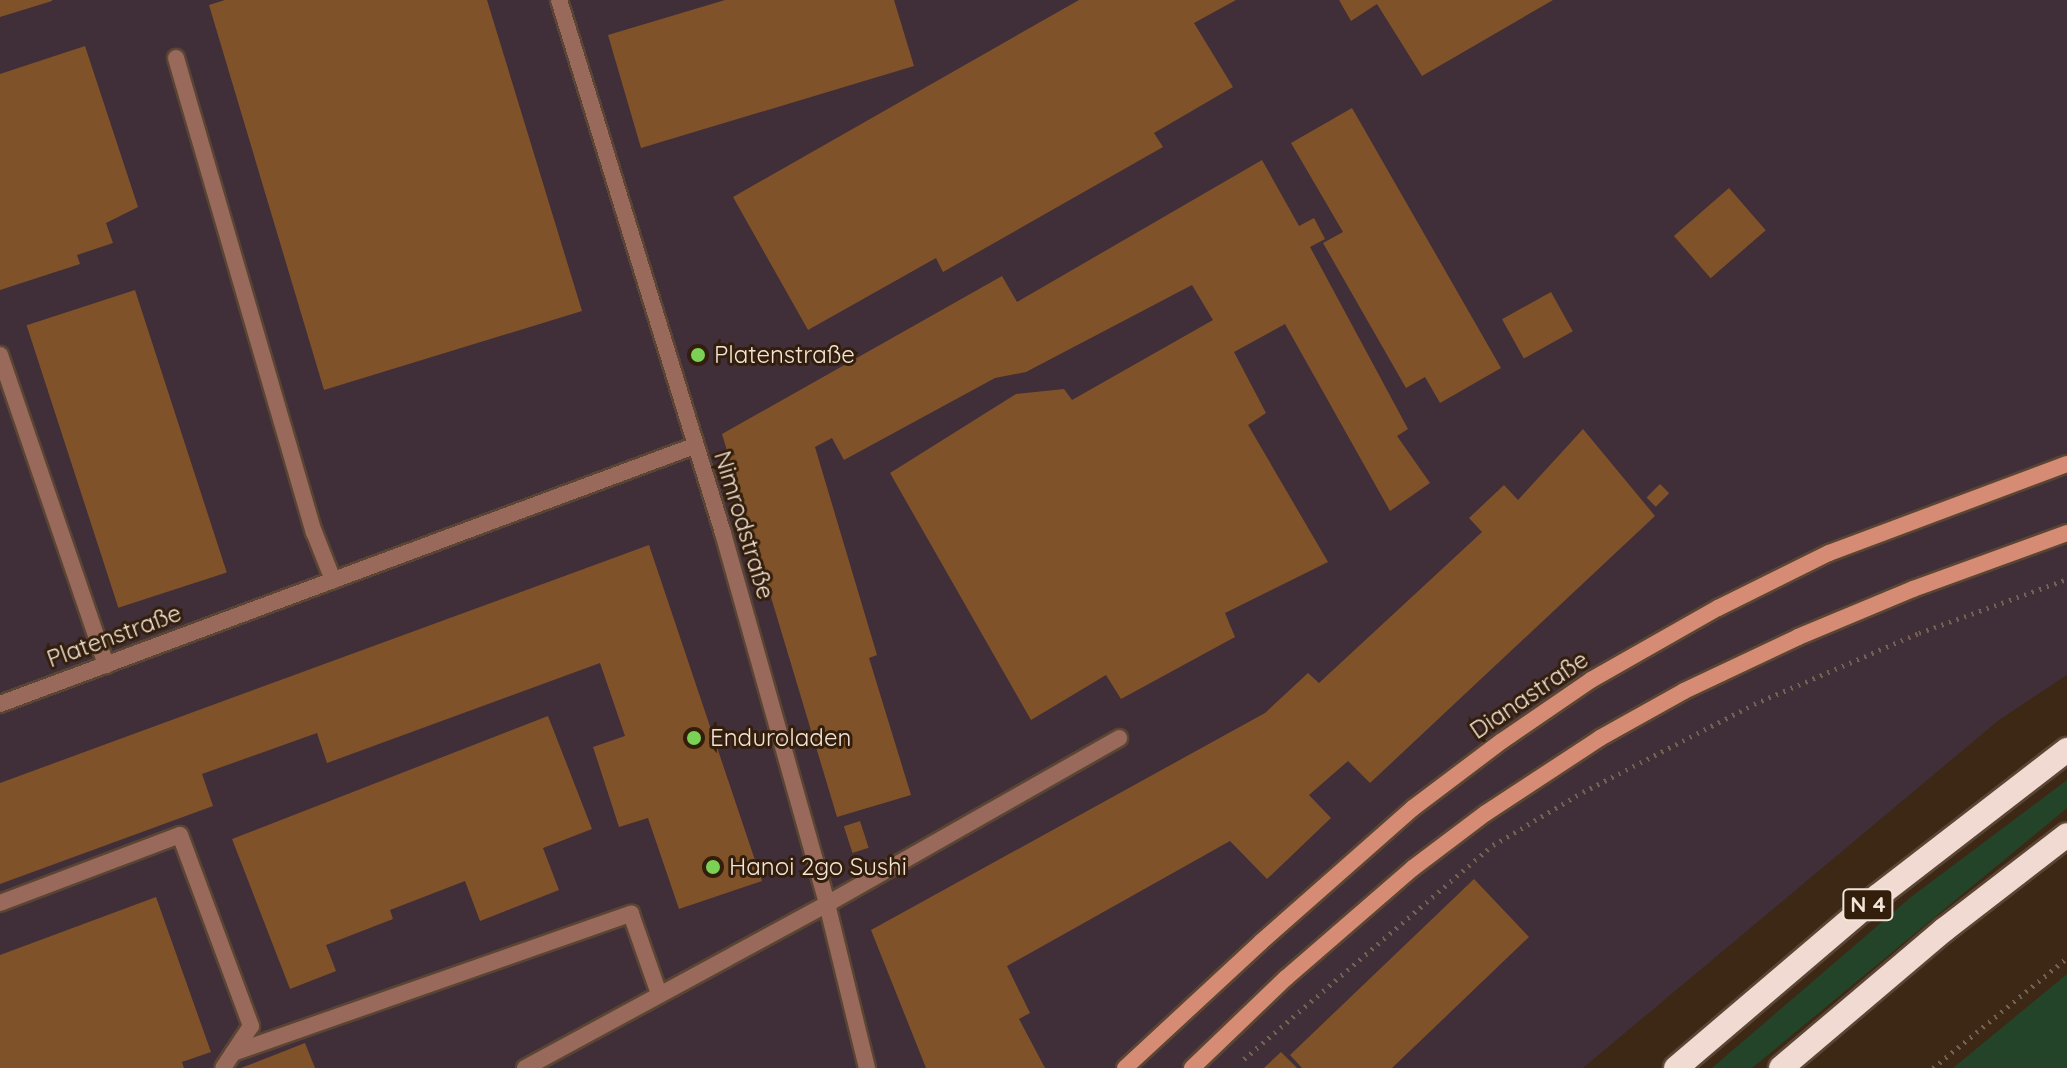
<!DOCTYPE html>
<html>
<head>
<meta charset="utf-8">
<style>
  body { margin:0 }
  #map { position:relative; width:2067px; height:1068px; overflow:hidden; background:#3d2715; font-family:Quicksand,sans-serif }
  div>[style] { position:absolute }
  .industrial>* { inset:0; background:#402e38 }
  .green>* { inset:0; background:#24442a }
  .building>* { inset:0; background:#805229; transform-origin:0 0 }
  .path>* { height:5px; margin-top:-2.5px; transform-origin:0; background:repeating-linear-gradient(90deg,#746151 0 2px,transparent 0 8px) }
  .roads { filter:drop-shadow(2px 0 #5a4534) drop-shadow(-2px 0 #5a4534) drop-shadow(0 2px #5a4534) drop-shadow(0 -2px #5a4534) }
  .lane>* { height:16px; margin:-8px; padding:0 8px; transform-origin:8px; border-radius:8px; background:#996a5b }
  .street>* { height:16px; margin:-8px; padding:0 8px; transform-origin:8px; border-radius:8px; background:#996a5b }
  .secondary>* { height:16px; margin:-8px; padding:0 8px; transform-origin:8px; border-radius:8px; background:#d68c74 }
  .highway>* { height:24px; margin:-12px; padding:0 12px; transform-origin:12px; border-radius:12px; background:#f1dad2 }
  .dots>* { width:22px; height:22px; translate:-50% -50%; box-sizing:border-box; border:4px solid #331e0b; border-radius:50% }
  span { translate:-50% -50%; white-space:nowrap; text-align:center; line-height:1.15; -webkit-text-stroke:6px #331e0b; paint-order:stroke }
  .shield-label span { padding:2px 6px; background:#331e0b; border:2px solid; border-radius:6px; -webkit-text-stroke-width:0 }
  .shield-label { font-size:22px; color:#f2e4d8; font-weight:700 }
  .poi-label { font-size:24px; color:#f2e4d8 }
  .left { translate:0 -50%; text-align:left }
  .street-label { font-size:24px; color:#f2e4d8 }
</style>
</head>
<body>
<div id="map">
  <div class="industrial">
    <i style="clip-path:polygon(0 0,2067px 0,2067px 675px,1999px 720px,1583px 1068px,0 1068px)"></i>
  </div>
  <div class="green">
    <i style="clip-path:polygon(2067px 780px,2067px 808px,1752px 1068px,1712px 1068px,1911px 897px)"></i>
    <i style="clip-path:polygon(2067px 974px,2067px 1068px,1953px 1068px)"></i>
  </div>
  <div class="building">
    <i style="clip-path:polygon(0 0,52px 0,52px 1px,0 17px)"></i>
    <i style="clip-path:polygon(225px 0,487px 0,582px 311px,324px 390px,209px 5px)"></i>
    <i style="clip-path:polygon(725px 0,894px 0,914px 66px,641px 148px,608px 35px)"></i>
    <i style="clip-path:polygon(1079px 0,1236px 0,1194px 23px,1233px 87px,1154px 133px,1163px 147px,943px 272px,936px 258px,808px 330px,733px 197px)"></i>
    <i style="clip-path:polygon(1339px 0,1553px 0,1422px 76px,1377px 4px,1351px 21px)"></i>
    <i style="clip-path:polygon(85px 46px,138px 207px,106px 223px,113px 243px,77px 255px,80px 264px,0 290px,0 74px)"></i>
    <i style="clip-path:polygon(1352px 108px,1501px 368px,1440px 403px,1425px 377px,1406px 388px,1323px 243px,1343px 232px,1291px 143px)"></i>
    <i style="clip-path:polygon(1262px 160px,1299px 226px,1314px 218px,1325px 239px,1310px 247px,1408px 429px,1397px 436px,1430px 483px,1390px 511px,1285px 324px,1234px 352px,1266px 413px,1248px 425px,1328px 562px,1225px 613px,1235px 637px,1121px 699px,1106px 675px,1031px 720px,890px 473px,1016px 394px,1064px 389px,1072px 400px,1213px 320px,1192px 285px,1026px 372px,995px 378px,844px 460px,832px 438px,815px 447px,877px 655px,869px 658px,911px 795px,837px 817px,722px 434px,1002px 276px,1017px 302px)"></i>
    <i style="left:1729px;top:188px;width:56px;height:73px;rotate:49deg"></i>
    <i style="left:135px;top:290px;width:297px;height:114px;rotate:72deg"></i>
    <i style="left:1551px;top:292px;width:45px;height:56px;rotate:61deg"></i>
    <i style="clip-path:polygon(1583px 429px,1655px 516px,1370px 783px,1348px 761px,1309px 795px,1331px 818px,1267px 879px,1230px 841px,1007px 966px,1030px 1013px,1019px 1019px,1045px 1068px,926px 1068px,871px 930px,1265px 713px,1308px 673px,1319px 683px,1482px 532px,1469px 518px,1504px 485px,1518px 500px)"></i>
    <i style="left:1660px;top:484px;width:13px;height:19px;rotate:45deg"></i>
    <i style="clip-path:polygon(649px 545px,762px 881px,679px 909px,648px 818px,619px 827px,593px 747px,625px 736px,600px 663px,327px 763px,317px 733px,202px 774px,213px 806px,0 884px,0 783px)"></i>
    <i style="clip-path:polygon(548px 716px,592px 829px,543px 848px,559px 890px,480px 921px,465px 881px,390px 910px,393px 919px,326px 945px,336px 971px,290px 989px,232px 839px)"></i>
    <i style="left:860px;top:821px;width:28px;height:17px;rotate:72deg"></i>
    <i style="clip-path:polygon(1474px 879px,1529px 937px,1392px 1068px,1302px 1068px,1290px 1055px)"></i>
    <i style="clip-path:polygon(156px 897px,211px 1052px,182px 1062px,184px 1068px,0 1068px,0 955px)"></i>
    <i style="clip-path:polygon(305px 1043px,315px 1068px,241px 1068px)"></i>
    <i style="clip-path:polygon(1281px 1052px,1297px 1068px,1264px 1068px)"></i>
  </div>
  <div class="path">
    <i style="left:1244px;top:1059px;width:328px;rotate:-40.7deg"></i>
    <i style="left:1493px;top:845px;width:104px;rotate:-30.5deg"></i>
    <i style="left:1583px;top:792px;width:192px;rotate:-27.2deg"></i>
    <i style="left:1754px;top:704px;width:180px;rotate:-23.3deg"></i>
    <i style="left:1919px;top:633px;width:158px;rotate:-20deg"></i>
    <i style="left:1933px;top:1068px;width:173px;rotate:-39.4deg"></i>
  </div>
  <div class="roads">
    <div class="lane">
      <i style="left:176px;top:58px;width:494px;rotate:73.8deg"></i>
      <i style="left:314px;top:532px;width:52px;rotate:68.4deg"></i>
      <i style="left:0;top:355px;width:328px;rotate:71.1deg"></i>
      <i style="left:0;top:903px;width:192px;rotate:-20.7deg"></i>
      <i style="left:180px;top:835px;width:204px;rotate:69.6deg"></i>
      <i style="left:251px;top:1026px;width:50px;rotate:123.7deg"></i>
      <i style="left:233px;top:1053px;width:422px;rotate:-19.3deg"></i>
      <i style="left:631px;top:914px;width:85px;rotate:70.7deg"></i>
      <i style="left:525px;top:1068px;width:344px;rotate:-28.5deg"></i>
      <i style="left:827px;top:904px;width:336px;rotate:-29.6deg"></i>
    </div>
    <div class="street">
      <i style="left:559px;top:0;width:558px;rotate:72.9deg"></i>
      <i style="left:723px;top:533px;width:385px;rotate:74.3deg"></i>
      <i style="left:827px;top:904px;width:169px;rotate:76.3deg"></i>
      <i style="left:0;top:704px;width:740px;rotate:-20.39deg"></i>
    </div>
    <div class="secondary">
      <i style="left:1125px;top:1068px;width:185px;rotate:-42.8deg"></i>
      <i style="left:1261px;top:942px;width:203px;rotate:-41.4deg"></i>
      <i style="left:1413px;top:808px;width:111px;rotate:-37deg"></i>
      <i style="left:1502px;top:741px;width:108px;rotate:-34.4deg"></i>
      <i style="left:1591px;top:680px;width:146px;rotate:-29.6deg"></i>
      <i style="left:1718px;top:608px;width:124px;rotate:-26.4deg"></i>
      <i style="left:1829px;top:553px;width:254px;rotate:-20.5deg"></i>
      <i style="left:1192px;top:1068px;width:130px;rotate:-43.8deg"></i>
      <i style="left:1286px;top:978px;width:168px;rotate:-40.9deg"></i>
      <i style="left:1413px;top:868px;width:91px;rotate:-37deg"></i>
      <i style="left:1486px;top:813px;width:136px;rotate:-33.3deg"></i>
      <i style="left:1600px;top:738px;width:96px;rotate:-29.2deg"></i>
      <i style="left:1684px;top:691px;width:126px;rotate:-25.3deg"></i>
      <i style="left:1798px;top:637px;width:125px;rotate:-22.7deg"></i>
      <i style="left:1913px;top:589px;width:164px;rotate:-20deg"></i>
    </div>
    <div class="highway">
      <i style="left:1676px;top:1068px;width:265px;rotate:-40.4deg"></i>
      <i style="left:1878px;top:896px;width:239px;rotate:-37.7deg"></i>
      <i style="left:1781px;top:1068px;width:214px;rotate:-40.3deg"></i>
      <i style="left:1944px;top:930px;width:155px;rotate:-37.7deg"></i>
    </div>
  </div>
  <div class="dots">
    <i style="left:698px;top:355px;background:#7bd155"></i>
    <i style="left:694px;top:738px;background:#7bd155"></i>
    <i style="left:713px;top:867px;background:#7bd155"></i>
  </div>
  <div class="shield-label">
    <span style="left:1868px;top:905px">N 4</span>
  </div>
  <div class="poi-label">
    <span class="left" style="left:714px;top:355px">Platenstraße</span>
    <span class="left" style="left:710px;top:738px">Enduroladen</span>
    <span class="left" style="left:729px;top:867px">Hanoi 2go Sushi</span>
  </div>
  <div class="street-label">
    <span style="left:744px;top:525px;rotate:73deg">Nimrodstraße</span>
    <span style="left:114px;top:636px;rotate:-20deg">Platenstraße</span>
    <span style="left:1529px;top:695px;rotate:-34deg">Dianastraße</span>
  </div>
</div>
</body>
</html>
